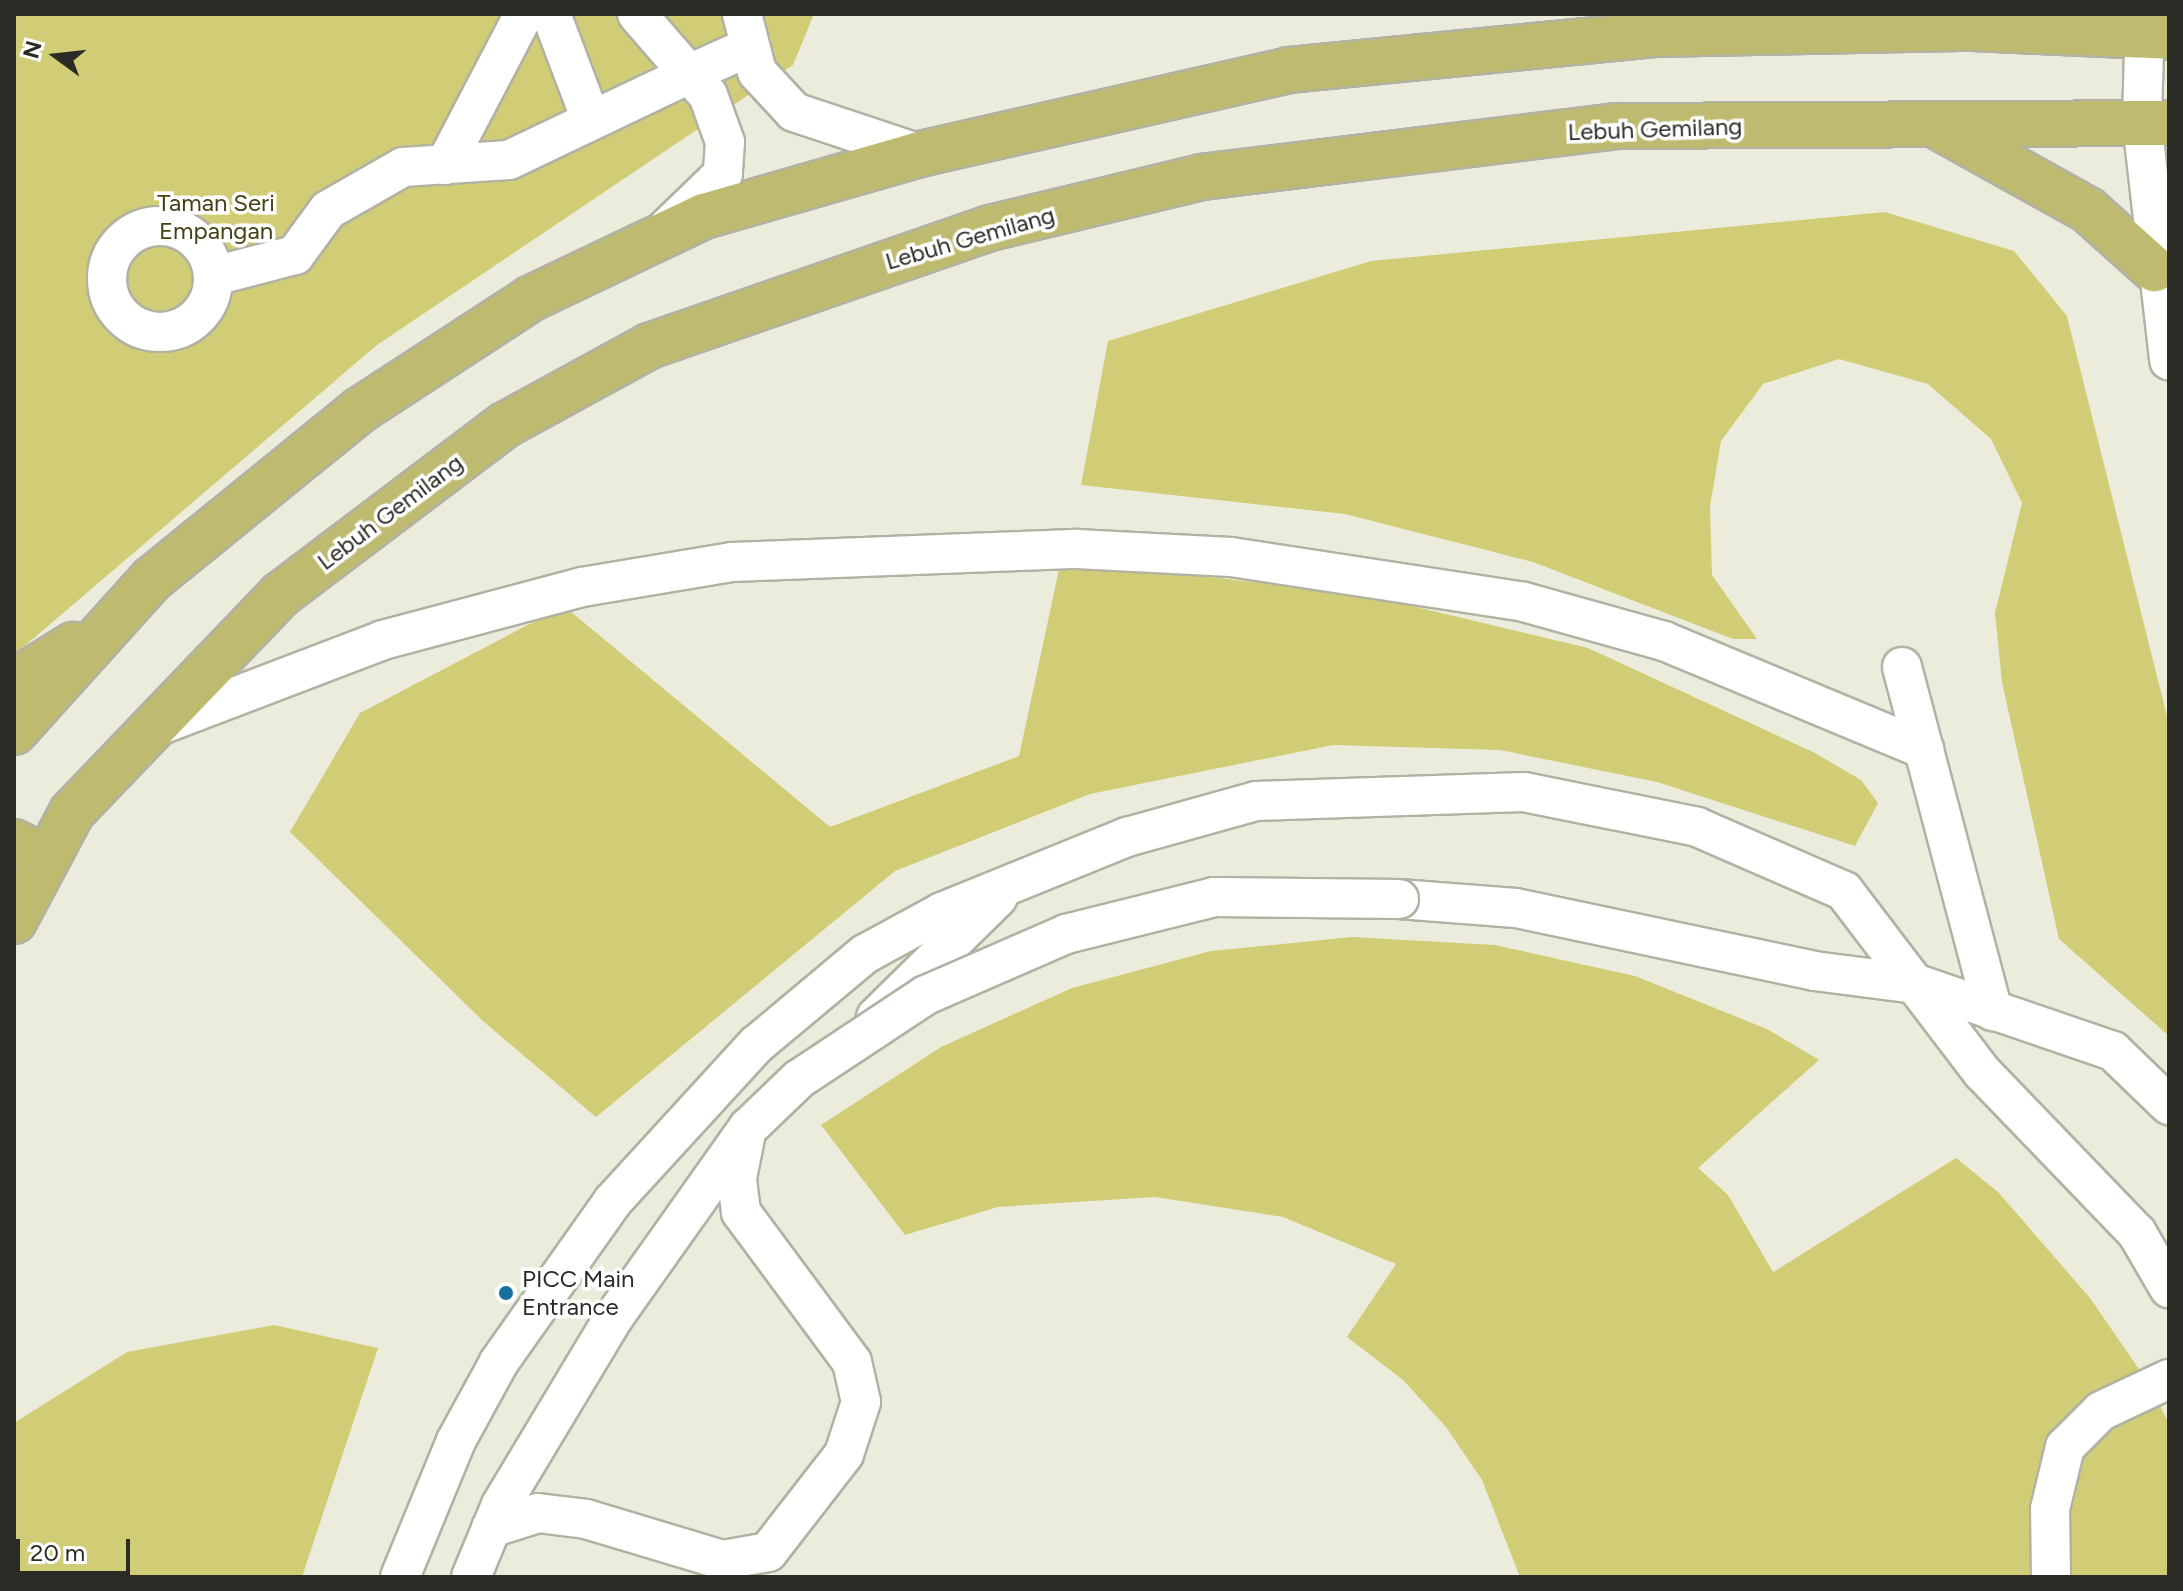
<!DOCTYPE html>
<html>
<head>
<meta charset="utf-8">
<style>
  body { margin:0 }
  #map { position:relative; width:2183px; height:1591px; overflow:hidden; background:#ececdc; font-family:Figtree,sans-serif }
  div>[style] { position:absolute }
  .green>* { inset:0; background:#d1cd76 }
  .roads { filter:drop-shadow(2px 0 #b2b2a3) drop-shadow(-2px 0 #b2b2a3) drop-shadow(0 2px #b2b2a3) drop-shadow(0 -2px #b2b2a3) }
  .minor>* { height:38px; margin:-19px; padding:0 19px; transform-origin:19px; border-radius:19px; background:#fff }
  .minor>.ring { margin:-19px; padding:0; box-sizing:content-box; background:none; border:38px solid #fff; border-radius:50% }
  .major>* { height:44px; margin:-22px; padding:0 22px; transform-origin:22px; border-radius:22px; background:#bebb71 }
  .bridges { filter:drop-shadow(2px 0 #b2b2a3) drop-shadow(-2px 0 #b2b2a3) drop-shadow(0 2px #b2b2a3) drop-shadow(0 -2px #b2b2a3) }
  .minor-bridge>* { height:38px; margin:-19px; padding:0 19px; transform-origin:19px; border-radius:19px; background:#fff }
  .dots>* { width:22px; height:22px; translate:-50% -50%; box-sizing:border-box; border:4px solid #fff; border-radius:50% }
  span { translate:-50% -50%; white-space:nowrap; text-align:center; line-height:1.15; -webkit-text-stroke:7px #fff; paint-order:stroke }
  .street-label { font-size:24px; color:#2b2b25 }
  .park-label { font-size:24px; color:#444215 }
  .poi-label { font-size:24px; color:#2b2b25 }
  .left { translate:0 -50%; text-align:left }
  .frame { position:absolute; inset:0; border:16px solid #2b2b25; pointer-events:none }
  .north { position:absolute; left:16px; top:16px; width:80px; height:80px; -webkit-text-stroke:6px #fff; paint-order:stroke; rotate:285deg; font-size:22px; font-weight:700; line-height:32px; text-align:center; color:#2b2b25 }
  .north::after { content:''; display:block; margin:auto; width:28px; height:36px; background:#2b2b25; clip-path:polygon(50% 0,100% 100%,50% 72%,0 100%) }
  .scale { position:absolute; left:16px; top:1539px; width:114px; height:36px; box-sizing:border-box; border:4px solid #2b2b25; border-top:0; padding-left:10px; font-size:24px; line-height:28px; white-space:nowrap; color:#2b2b25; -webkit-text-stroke:6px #fff; paint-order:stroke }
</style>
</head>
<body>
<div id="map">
  <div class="green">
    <i style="clip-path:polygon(14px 14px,814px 14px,793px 65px,377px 345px,14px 655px)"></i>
    <i style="clip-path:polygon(1885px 212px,2014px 251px,2067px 316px,2169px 724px,2169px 1036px,2059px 939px,2002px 682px,1995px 613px,2022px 503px,1991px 439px,1928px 384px,1839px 359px,1763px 384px,1721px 441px,1710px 506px,1712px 575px,1757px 639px,1733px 639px,1533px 562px,1345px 514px,1081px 485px,1108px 341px,1371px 261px)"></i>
    <i style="clip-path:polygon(1061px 560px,1366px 595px,1588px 648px,1815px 753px,1861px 780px,1878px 803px,1855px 846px,1657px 782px,1500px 750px,1333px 745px,1090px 794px,895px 871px,596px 1117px,484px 1022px,290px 832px,360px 713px,564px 606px,830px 827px,1019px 756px)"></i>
    <i style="clip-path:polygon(1352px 937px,1495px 945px,1635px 976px,1767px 1029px,1819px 1060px,1698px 1168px,1728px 1195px,1773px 1272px,1956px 1158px,1998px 1192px,2090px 1298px,2150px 1385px,2169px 1424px,2169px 1577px,1520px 1577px,1482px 1480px,1446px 1427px,1403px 1380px,1347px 1337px,1396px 1264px,1283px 1217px,1155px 1197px,998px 1207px,905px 1235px,821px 1125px,941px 1047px,1072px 988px,1211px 951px)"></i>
    <i style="clip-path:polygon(274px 1325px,378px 1348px,302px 1577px,14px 1577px,14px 1423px,127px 1352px)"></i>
  </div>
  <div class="roads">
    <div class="minor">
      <i style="left:551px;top:14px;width:113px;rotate:69.3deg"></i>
      <i style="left:637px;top:14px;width:79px;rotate:49.1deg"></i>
      <i style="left:689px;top:74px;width:66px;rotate:-24.2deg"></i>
      <i style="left:742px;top:14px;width:60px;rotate:75.5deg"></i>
      <i style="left:757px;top:72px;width:54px;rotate:47.2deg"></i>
      <i style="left:794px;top:112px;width:133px;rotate:18.4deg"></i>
      <i style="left:2145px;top:14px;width:108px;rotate:91.6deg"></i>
      <i style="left:2142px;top:122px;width:240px;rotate:83.5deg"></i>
      <i style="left:445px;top:165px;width:170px;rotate:-62.4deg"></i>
      <i class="ring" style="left:107px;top:226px;width:68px;height:68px"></i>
      <i style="left:214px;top:276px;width:84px;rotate:-14.5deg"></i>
      <i style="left:295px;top:255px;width:56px;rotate:-53.7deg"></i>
      <i style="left:328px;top:210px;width:86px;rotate:-29.8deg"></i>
      <i style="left:403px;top:167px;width:106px;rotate:-3.8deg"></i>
      <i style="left:509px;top:160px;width:199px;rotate:-25.5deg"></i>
      <i style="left:689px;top:74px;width:28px;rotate:48deg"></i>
      <i style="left:708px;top:95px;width:50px;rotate:70.1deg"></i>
      <i style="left:725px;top:142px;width:32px;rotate:94deg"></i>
      <i style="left:723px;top:174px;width:78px;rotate:136deg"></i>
      <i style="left:1902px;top:667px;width:356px;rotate:75.2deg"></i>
      <i style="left:150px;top:729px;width:249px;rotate:-20.9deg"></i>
      <i style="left:383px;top:640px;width:206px;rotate:-14.9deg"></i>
      <i style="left:582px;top:587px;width:152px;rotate:-9.5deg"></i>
      <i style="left:732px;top:562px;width:345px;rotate:-2.2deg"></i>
      <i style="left:1077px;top:549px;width:154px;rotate:3deg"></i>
      <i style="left:1231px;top:557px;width:296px;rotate:8.7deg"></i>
      <i style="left:1524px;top:602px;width:145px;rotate:15.6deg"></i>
      <i style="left:1664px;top:641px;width:282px;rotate:22.6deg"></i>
      <i style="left:1399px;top:899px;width:117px;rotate:4.4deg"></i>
      <i style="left:1516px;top:908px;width:305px;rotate:11.9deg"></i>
      <i style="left:1814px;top:971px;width:104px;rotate:7.2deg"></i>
      <i style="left:1917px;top:984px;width:207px;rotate:18.9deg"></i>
      <i style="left:2113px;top:1051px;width:78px;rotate:44deg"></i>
      <i style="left:876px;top:1017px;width:171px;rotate:-44.5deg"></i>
      <i style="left:400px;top:1577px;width:147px;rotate:-67.6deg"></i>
      <i style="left:456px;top:1441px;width:90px;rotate:-61.4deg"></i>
      <i style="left:499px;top:1362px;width:197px;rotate:-54.7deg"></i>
      <i style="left:613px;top:1201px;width:212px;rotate:-47.5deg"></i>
      <i style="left:756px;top:1045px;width:142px;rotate:-39.9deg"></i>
      <i style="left:865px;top:954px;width:88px;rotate:-28.6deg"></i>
      <i style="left:942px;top:912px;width:200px;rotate:-22.1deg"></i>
      <i style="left:1127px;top:837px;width:134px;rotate:-15.6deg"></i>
      <i style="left:1256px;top:801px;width:268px;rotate:-1.9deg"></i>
      <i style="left:1524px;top:792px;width:177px;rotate:11.4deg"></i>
      <i style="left:1697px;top:827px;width:160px;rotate:23.5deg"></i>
      <i style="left:1844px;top:891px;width:228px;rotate:52.7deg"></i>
      <i style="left:1982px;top:1072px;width:223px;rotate:46.1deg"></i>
      <i style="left:2137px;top:1233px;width:64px;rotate:59.8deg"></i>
      <i style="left:2051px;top:1577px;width:68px;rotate:-90.8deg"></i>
      <i style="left:2050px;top:1509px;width:64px;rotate:-76.4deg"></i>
      <i style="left:2065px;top:1447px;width:51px;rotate:-45deg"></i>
      <i style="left:2101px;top:1411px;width:75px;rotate:-25.2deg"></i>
    </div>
    <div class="major">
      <i style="left:1937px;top:126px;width:173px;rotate:29.1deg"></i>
      <i style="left:2088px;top:210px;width:89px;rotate:41.8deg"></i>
      <i style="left:14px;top:682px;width:70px;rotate:-32.1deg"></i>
      <i style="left:14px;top:732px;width:206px;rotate:-48deg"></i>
      <i style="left:152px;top:579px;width:268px;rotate:-39.1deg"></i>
      <i style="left:360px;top:410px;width:203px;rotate:-33.1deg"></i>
      <i style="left:530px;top:299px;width:193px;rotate:-25.5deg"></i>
      <i style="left:704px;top:216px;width:225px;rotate:-16deg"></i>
      <i style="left:920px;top:154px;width:378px;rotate:-12.8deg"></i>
      <i style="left:1289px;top:70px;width:366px;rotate:-5.6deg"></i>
      <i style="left:1653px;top:34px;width:320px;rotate:-1.1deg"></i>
      <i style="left:1973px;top:28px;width:196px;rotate:2.6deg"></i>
      <i style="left:14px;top:842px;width:37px;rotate:27deg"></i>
      <i style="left:14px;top:921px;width:123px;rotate:-62deg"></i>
      <i style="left:72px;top:812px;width:301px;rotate:-46.2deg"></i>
      <i style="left:280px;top:595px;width:282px;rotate:-37.1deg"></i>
      <i style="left:505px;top:425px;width:164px;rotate:-28.7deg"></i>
      <i style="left:649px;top:346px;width:361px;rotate:-19.1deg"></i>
      <i style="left:990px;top:228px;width:218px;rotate:-13.5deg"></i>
      <i style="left:1202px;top:177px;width:416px;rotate:-7deg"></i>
      <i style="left:1615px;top:126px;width:554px;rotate:-0.31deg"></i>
    </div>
  </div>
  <div class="bridges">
    <div class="minor-bridge">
      <i style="left:491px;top:1528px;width:49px;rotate:-17.7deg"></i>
      <i style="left:538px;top:1513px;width:48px;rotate:7.1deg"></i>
      <i style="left:586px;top:1519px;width:143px;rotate:16.7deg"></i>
      <i style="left:723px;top:1560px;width:46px;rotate:-10.1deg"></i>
      <i style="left:768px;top:1552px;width:124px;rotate:-52.2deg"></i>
      <i style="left:844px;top:1454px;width:55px;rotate:-71.9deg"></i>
      <i style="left:861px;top:1402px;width:41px;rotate:-102.7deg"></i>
      <i style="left:852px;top:1362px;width:187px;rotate:-126.5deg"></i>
      <i style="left:741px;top:1212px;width:34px;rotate:-97deg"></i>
      <i style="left:737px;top:1178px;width:41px;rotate:-78.7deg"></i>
      <i style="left:471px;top:1577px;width:78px;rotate:-67.4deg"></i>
      <i style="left:501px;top:1505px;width:219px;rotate:-59deg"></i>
      <i style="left:614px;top:1317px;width:232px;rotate:-54.7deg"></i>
      <i style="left:748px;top:1128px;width:71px;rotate:-43.9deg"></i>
      <i style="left:799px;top:1079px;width:152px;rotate:-33.5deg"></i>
      <i style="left:926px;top:995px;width:153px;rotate:-23.5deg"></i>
      <i style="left:1066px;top:934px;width:153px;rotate:-14deg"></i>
      <i style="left:1214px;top:897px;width:185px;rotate:0.6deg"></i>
    </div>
  </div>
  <div class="dots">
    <i style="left:506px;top:1293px;background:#186f9f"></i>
  </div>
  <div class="street-label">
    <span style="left:1655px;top:129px;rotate:-2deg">Lebuh Gemilang</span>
    <span style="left:970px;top:238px;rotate:-16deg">Lebuh Gemilang</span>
    <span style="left:390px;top:512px;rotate:-37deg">Lebuh Gemilang</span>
  </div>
  <div class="park-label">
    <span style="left:216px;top:217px">Taman Seri<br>Empangan</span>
  </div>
  <div class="poi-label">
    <span class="left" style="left:522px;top:1293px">PICC Main<br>Entrance</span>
  </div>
  <div class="frame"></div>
  <div class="north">N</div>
  <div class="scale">20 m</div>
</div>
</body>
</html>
